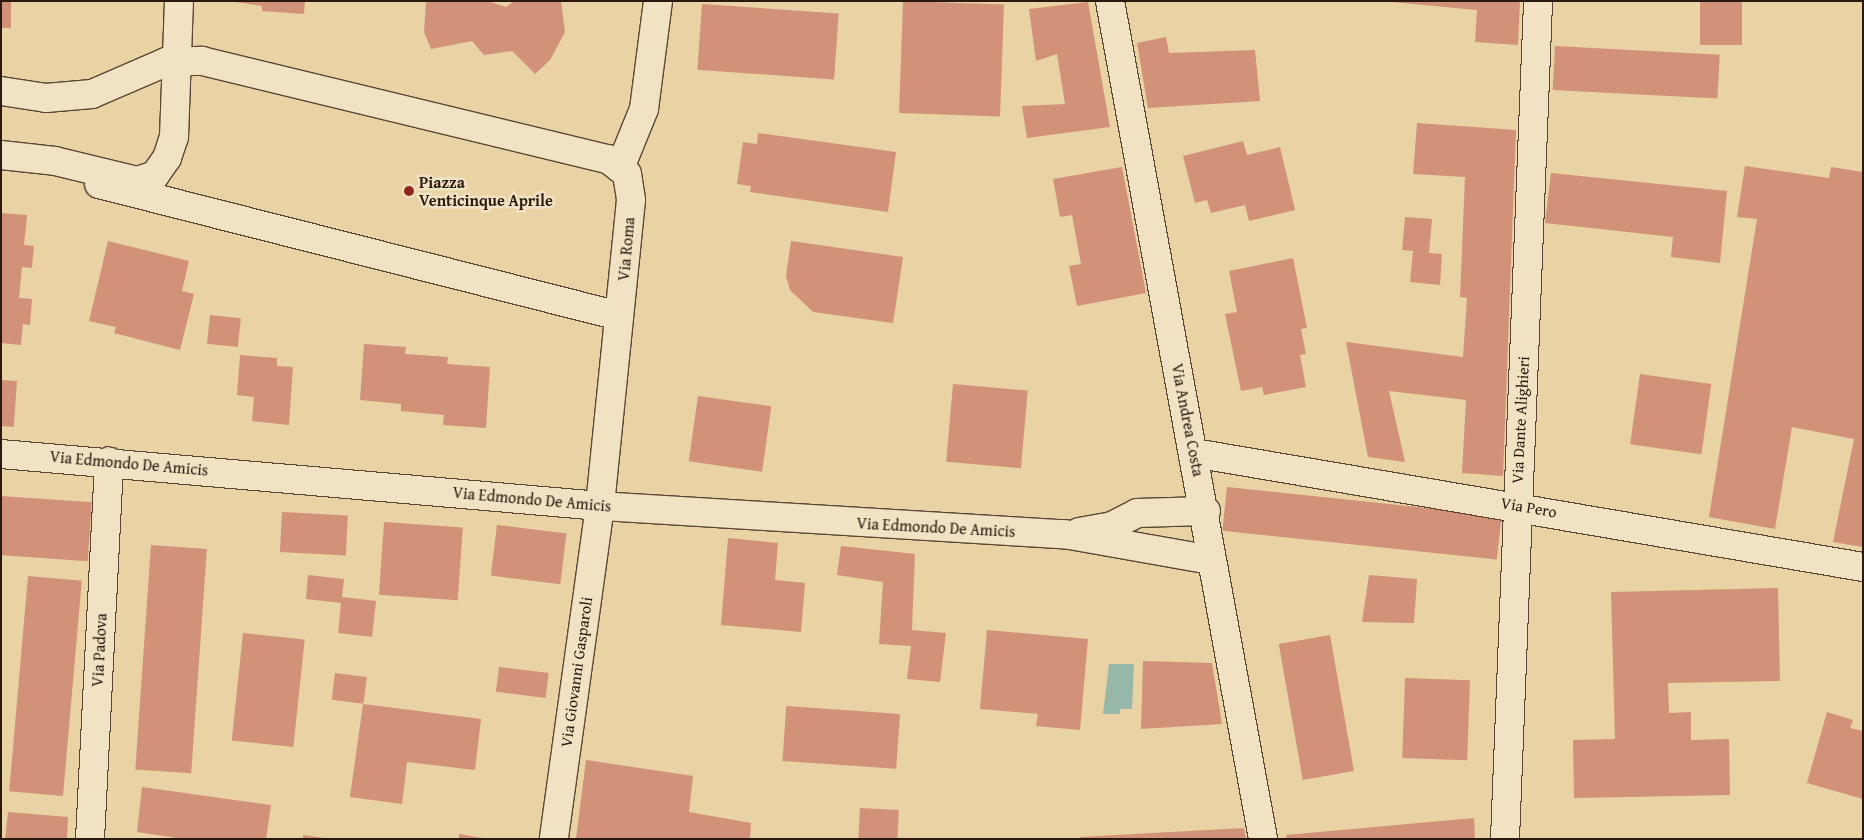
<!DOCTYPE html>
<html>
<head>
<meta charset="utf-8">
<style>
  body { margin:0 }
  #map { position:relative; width:1864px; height:840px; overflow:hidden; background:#e9d2a4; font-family:"Gentium Book Plus",serif }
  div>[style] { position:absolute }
  .water>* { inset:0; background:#97b7a9 }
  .building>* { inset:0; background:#d29179; transform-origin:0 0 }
  .roads { filter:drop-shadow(1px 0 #594734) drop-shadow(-1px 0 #594734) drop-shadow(0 1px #594734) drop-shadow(0 -1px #594734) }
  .minor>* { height:28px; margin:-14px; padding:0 14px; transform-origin:14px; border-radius:14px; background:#f1e2c4 }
  .secondary>* { height:28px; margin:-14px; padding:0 14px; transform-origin:14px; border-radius:14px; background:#f1e2c4 }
  .dots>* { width:14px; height:14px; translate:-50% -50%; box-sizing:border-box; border:2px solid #f1e2c4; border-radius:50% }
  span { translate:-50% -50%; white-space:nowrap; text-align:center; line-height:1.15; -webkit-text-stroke:5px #f1e2c4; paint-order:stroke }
  .poi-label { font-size:16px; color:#29190f; font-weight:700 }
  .left { translate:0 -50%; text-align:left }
  .street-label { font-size:16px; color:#29190f }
  .frame { position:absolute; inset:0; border:2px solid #29190f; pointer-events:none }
</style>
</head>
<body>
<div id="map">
  <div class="water">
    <i style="clip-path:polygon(1109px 664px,1134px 664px,1132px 709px,1120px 709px,1120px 714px,1103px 714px)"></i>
  </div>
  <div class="building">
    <i style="left:1px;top:1px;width:10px;height:27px"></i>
    <i style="clip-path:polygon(228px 1px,305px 1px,304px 14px,262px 11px,262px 6px)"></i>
    <i style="clip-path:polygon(426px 1px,491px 2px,506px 7px,514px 1px,561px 1px,565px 32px,550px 60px,535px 74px,512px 51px,484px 55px,472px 41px,431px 49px,424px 32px)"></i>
    <i style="left:903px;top:1px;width:101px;height:112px;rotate:2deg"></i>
    <i style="clip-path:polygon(1381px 1px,1520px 1px,1518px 45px,1475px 42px,1477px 10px)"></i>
    <i style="left:1700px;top:1px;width:42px;height:44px"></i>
    <i style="clip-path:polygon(1088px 2px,1110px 127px,1027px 138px,1022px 106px,1065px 104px,1057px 54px,1036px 61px,1029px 9px)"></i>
    <i style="left:702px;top:4px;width:137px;height:66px;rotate:4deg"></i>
    <i style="clip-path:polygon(1166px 37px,1169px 53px,1255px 50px,1260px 101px,1148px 108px,1137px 43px)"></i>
    <i style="left:1555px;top:46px;width:165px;height:44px;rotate:3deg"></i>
    <i style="clip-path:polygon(1417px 123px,1516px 130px,1503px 476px,1462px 473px,1466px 400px,1389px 391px,1405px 462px,1368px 457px,1346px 342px,1463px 357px,1467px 298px,1460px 297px,1465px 177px,1413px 174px)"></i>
    <i style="clip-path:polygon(758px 133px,896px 152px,888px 212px,750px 192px,751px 186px,737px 184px,743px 142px,757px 144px)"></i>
    <i style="clip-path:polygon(1243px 141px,1247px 155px,1280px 147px,1295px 210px,1249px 221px,1245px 205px,1211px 213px,1207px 200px,1195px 203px,1183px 156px)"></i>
    <i style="clip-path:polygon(1745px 166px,1829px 178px,1831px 167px,1863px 172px,1863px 547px,1833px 542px,1854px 439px,1792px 427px,1775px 529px,1709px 517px,1757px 219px,1737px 217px)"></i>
    <i style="clip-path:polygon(1122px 167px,1146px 293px,1077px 306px,1069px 266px,1081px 264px,1072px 215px,1060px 217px,1053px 179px)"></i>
    <i style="clip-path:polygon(1551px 173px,1727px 191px,1720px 263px,1671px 257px,1673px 237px,1545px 223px)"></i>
    <i style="clip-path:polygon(1px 213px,27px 215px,24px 245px,34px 246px,32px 268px,22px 267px,19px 298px,32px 299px,30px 325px,23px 324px,21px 345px,1px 343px)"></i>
    <i style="clip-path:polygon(1405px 217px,1432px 219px,1429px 253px,1442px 254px,1440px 285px,1410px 282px,1413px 251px,1402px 250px)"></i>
    <i style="clip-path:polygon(108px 241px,189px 261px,182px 291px,194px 294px,180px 350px,114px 333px,116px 327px,89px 321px)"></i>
    <i style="clip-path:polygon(791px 241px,903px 257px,893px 323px,813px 312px,790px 290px,786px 276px)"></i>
    <i style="clip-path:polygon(1293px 258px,1307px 328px,1301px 329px,1306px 354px,1300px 355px,1306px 387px,1264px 395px,1262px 387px,1241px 391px,1225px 314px,1237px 312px,1229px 271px)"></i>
    <i style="left:210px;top:315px;width:31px;height:29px;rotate:6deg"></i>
    <i style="clip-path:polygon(364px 344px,406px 347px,405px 354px,448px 357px,447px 364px,490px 367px,486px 428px,443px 425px,444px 415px,401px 411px,401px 404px,360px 400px)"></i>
    <i style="clip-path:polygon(240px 355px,277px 358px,277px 366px,293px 367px,289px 425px,252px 421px,254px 397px,237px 395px)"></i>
    <i style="left:1640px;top:374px;width:72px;height:71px;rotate:8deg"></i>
    <i style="left:1px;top:380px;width:16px;height:46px;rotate:4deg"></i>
    <i style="left:953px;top:384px;width:75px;height:78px;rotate:5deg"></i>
    <i style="left:698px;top:396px;width:74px;height:66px;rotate:8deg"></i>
    <i style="left:1227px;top:487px;width:276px;height:44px;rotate:6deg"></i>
    <i style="left:1px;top:496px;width:91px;height:59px;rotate:4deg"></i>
    <i style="left:282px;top:512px;width:66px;height:40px;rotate:3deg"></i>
    <i style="left:384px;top:522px;width:79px;height:73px;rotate:4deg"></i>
    <i style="left:497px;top:525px;width:70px;height:51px;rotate:7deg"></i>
    <i style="clip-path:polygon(728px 538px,778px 543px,775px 580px,805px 583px,801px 632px,721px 625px)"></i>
    <i style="left:151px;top:545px;width:56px;height:225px;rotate:4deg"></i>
    <i style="clip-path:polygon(841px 546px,915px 554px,912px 630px,946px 633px,940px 682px,907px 679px,911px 646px,879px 644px,883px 582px,837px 575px)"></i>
    <i style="clip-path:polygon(308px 575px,344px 579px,342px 597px,376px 601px,372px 637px,338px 633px,341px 603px,306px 599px)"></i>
    <i style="clip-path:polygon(1369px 575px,1417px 579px,1414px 623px,1362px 622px)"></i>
    <i style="left:28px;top:576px;width:54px;height:216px;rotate:5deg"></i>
    <i style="clip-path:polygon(1778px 588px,1780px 681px,1668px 683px,1669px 713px,1691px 712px,1691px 740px,1729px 739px,1730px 795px,1574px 798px,1573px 740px,1615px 739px,1611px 592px)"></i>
    <i style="clip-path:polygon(987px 630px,1088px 639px,1080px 730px,1036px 726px,1038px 714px,980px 709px)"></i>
    <i style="left:243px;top:633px;width:62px;height:108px;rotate:6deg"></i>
    <i style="left:1330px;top:635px;width:138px;height:52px;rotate:80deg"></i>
    <i style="clip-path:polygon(1143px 661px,1212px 663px,1222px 724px,1141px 729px)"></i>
    <i style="left:499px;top:667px;width:50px;height:25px;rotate:7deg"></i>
    <i style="left:335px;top:673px;width:32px;height:27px;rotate:7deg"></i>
    <i style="left:1405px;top:678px;width:65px;height:80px;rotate:2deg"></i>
    <i style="clip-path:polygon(363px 704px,481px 719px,475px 770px,407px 762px,402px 804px,350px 797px)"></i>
    <i style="clip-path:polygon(1827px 712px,1853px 720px,1850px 728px,1863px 731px,1863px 799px,1807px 783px)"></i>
    <i style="left:900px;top:714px;width:55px;height:114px;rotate:94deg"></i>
    <i style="clip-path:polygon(586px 760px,693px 776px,689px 812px,751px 823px,750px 839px,576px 839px)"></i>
    <i style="clip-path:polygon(142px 787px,271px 805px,266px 839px,183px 839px,137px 832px)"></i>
    <i style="left:860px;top:808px;width:39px;height:31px;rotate:3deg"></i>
    <i style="clip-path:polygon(8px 812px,68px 817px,67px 839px,5px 839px)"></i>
    <i style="clip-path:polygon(1474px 818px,1475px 839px,1287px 839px,1286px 835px)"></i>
    <i style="clip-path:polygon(1244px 828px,1246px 839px,1080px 839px,1080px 837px)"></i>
    <i style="clip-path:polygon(459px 834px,482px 838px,482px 839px,459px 839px)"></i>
    <i style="clip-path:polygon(303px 835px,324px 838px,323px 839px,303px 839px)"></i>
  </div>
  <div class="roads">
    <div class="minor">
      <i style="left:1110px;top:1px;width:852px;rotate:79.65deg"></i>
      <i style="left:1px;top:91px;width:46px;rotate:8.8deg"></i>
      <i style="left:46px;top:98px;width:46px;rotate:-5deg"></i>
      <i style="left:92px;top:94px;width:81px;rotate:-23.4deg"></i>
      <i style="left:166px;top:62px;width:36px;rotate:-2deg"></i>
      <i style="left:202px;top:61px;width:418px;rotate:13.6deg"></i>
      <i style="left:608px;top:159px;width:24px;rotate:38deg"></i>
      <i style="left:627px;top:174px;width:26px;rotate:81deg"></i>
      <i style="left:631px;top:200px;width:308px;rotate:95.8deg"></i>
      <i style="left:600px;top:506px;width:336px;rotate:97.9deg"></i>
      <i style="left:620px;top:168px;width:64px;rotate:-67.9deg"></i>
      <i style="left:644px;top:109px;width:109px;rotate:-82.6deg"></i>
      <i style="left:99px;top:184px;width:536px;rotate:14.24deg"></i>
      <i style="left:1194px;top:453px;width:679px;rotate:9.67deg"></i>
      <i style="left:1px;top:454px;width:601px;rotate:4.96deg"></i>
      <i style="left:600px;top:506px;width:465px;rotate:3.5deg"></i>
      <i style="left:1064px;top:534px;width:149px;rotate:10deg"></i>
      <i style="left:1079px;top:532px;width:34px;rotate:-10deg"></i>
      <i style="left:1112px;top:526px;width:28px;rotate:-27deg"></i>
      <i style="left:1137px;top:513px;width:69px;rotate:-1.7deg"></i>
      <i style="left:90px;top:839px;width:378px;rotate:-87.1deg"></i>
      <i style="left:1505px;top:839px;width:839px;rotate:-87.74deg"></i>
    </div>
    <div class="secondary">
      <i style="left:1px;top:155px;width:54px;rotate:6.3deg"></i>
      <i style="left:55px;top:161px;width:84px;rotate:13.7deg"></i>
      <i style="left:137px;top:181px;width:19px;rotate:-18deg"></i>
      <i style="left:155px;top:175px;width:21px;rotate:-55deg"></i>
      <i style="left:167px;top:158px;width:22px;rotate:-72deg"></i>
      <i style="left:174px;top:137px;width:136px;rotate:-87.9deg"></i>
    </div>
  </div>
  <div class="dots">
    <i style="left:409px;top:191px;background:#8f2418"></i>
  </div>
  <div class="poi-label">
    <span class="left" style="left:419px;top:191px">Piazza<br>Venticinque Aprile</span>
  </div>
  <div class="street-label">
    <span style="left:626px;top:249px;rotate:-85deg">Via Roma</span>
    <span style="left:1188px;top:420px;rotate:79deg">Via Andrea Costa</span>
    <span style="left:1520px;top:420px;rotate:-87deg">Via Dante Alighieri</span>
    <span style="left:129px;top:463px;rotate:5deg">Via Edmondo De Amicis</span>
    <span style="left:532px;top:499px;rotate:5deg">Via Edmondo De Amicis</span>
    <span style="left:1529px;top:507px;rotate:10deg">Via Pero</span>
    <span style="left:936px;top:527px;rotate:3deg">Via Edmondo De Amicis</span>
    <span style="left:99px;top:650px;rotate:-87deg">Via Padova</span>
    <span style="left:576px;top:672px;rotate:-82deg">Via Giovanni Gasparoli</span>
  </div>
  <div class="frame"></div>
</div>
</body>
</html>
